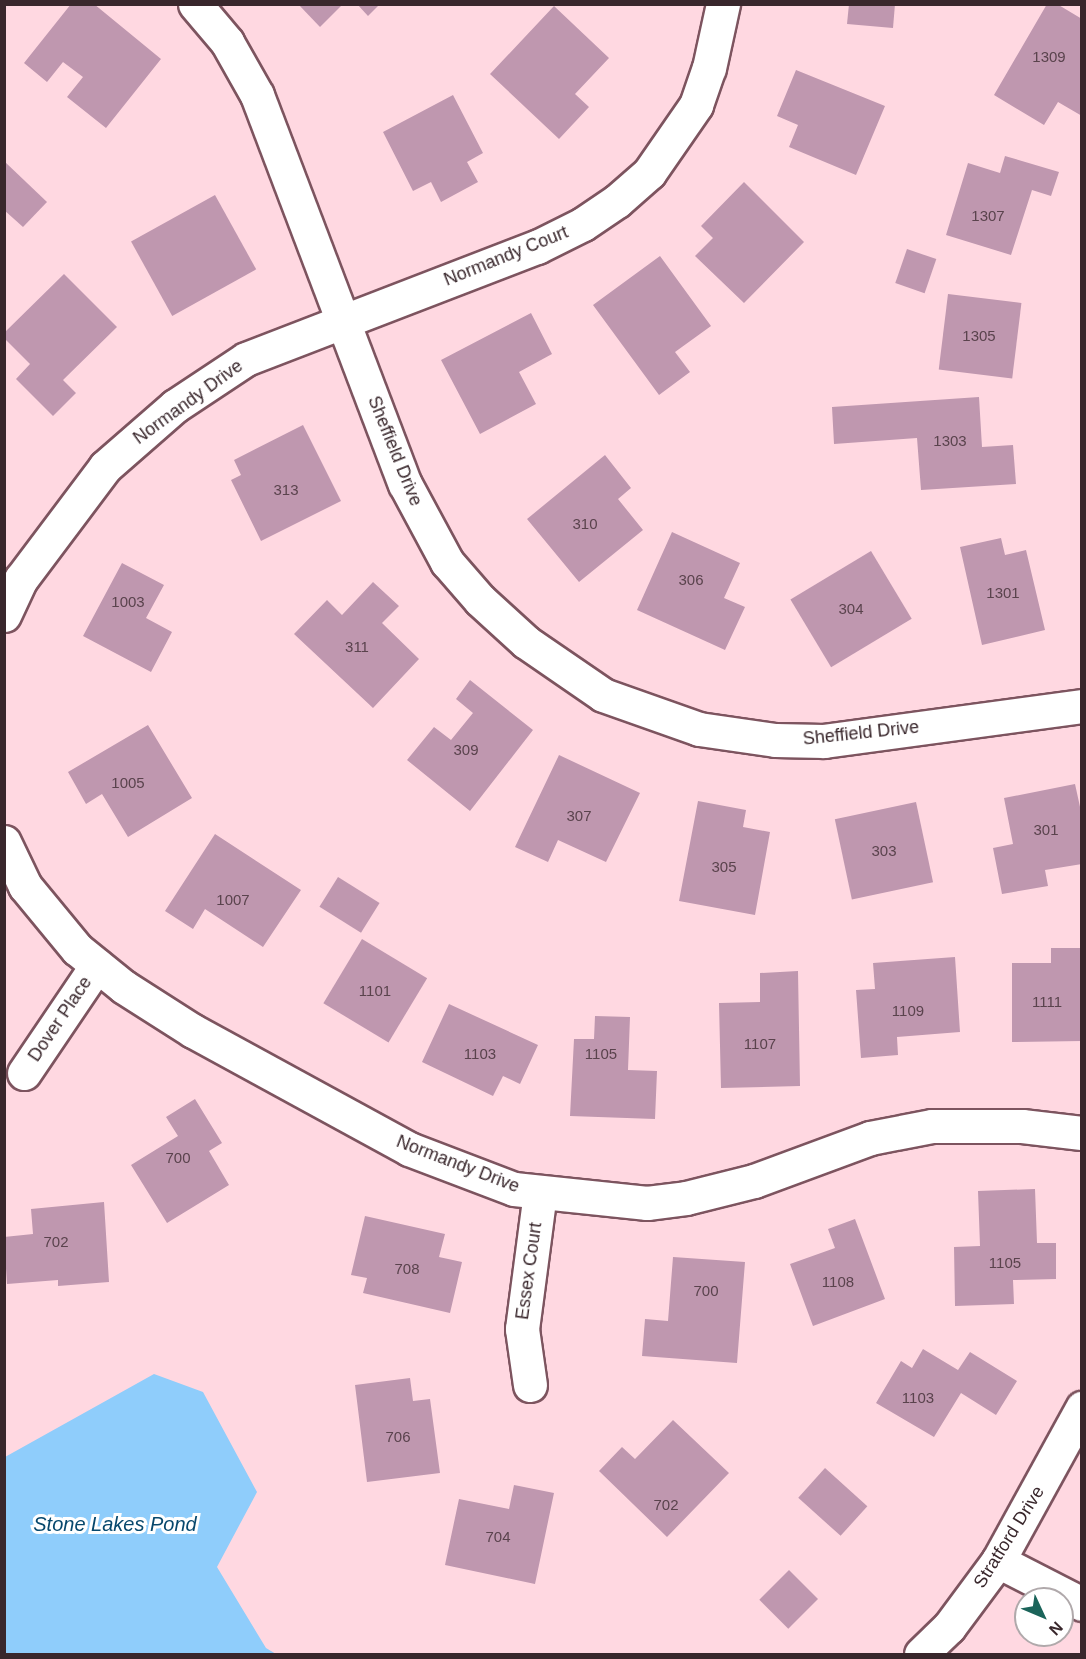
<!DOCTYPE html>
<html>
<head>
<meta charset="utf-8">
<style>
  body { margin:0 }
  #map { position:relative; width:1086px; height:1659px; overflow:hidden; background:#ffd8e1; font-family:Arial,sans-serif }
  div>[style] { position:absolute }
  .water>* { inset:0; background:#8fcdfb }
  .building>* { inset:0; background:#bf97af; transform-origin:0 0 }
  .roads { filter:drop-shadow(2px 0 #7d545f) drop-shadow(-2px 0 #7d545f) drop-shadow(0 2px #7d545f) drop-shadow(0 -2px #7d545f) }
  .minor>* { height:33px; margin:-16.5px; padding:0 16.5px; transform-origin:16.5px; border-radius:16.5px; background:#fff }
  span { translate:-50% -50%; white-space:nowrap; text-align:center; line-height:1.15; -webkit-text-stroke:6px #fff; paint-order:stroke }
  .number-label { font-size:15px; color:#5a434d }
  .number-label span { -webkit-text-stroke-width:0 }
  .street-label { font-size:18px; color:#39272c }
  .water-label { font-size:20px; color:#07486d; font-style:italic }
  .frame { position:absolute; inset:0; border:6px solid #39272c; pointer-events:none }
  .north { position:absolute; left:1014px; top:1587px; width:60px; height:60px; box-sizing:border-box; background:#fff; border:2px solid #b0a9ab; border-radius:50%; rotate:134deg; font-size:16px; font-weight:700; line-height:24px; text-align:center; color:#39272c }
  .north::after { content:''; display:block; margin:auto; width:21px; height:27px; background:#1b645a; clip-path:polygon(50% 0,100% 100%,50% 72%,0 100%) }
</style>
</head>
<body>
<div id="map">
  <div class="water">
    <i style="clip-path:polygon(154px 1374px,203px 1392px,257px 1492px,217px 1567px,266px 1648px,276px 1654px,5px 1654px,5px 1457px)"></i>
  </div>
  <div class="building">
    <i style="clip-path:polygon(71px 4px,94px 4px,161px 59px,106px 128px,67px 97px,83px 77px,63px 62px,47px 82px,24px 63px)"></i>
    <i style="clip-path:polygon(298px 4px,343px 4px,320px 27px)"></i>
    <i style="clip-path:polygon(357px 4px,380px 4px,368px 16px)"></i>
    <i style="clip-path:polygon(849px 4px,895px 4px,893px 28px,847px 24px)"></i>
    <i style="clip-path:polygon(1047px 4px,1057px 4px,1082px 19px,1082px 116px,1058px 102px,1044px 125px,994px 95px)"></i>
    <i style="clip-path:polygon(554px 6px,609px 58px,575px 94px,589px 107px,559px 139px,490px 74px)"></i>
    <i style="clip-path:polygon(796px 70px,885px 106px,856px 175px,789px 147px,798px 125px,777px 116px)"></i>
    <i style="clip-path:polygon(453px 95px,483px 153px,467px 162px,478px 182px,441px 202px,431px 182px,413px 191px,383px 132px)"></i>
    <i style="clip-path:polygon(1005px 156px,1059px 172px,1051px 196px,1032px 190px,1011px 255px,946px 235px,968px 163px,1000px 173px)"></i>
    <i style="clip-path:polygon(4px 161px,47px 202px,23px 227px,4px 210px)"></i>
    <i style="clip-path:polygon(744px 182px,804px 242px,744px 303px,695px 256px,713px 238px,701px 226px)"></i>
    <i style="left:215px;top:195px;width:85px;height:96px;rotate:61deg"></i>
    <i style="left:907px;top:249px;width:31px;height:36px;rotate:19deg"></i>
    <i style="clip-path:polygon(660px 256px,711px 326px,675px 352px,690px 372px,659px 395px,593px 305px)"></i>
    <i style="clip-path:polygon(64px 274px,117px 327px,63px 380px,76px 393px,53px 416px,16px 379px,30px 364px,4px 338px,4px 333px)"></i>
    <i style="left:948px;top:294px;width:74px;height:76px;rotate:7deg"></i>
    <i style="clip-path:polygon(531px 313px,552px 354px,519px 372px,536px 404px,480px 434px,441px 360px)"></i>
    <i style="clip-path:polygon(979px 397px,982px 447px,1013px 445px,1016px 484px,921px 490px,917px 438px,834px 444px,832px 407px)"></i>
    <i style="clip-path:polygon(303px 425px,341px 501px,261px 541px,231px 480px,241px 475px,234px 460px)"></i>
    <i style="clip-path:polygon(605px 455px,631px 488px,618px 499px,643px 530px,579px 582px,527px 519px)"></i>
    <i style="clip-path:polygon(672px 532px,740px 563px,724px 598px,745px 607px,725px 650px,637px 610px)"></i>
    <i style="clip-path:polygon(1001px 538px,1005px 555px,1026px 550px,1045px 630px,982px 645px,960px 547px)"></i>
    <i style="left:871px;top:551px;width:79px;height:94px;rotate:59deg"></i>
    <i style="clip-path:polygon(122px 563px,164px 585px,146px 618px,172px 632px,151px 672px,83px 636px)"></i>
    <i style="clip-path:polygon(373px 582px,399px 606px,382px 623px,419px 659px,373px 708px,294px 634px,327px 600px,342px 615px)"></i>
    <i style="clip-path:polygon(470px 680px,533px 730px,470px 811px,407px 760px,434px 727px,451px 740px,473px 713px,456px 699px)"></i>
    <i style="clip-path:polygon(148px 725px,192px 798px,128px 837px,102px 794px,86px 804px,68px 772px)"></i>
    <i style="clip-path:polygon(559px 755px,640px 793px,606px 862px,558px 840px,548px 862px,515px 847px)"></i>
    <i style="clip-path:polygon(1075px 784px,1082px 816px,1082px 864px,1045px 870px,1048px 886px,1002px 894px,993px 848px,1013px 844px,1004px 798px)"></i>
    <i style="clip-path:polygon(698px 801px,746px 810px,743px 827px,770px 832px,755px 915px,679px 901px)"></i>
    <i style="left:916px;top:802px;width:82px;height:83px;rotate:78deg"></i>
    <i style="clip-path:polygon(215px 834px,301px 890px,263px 947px,205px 909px,193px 929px,165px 911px)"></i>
    <i style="left:338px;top:877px;width:49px;height:35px;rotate:32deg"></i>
    <i style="left:362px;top:939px;width:76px;height:75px;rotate:31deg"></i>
    <i style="clip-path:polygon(1051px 948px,1082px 948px,1082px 1041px,1012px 1042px,1012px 963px,1051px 963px)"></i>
    <i style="clip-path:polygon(955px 957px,960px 1032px,897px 1037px,898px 1055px,861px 1058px,856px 990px,875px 989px,873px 963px)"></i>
    <i style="clip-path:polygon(798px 971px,800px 1086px,721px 1088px,719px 1003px,760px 1002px,760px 973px)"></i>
    <i style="clip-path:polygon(449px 1004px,538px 1045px,520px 1084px,503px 1076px,493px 1096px,422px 1062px)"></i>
    <i style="clip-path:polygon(595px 1016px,630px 1017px,628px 1070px,657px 1071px,655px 1119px,570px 1116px,574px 1039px,594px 1039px)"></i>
    <i style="clip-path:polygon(195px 1099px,222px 1143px,209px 1151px,229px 1185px,167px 1223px,131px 1165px,178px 1136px,166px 1117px)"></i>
    <i style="clip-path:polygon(1035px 1189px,1037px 1243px,1056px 1243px,1056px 1279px,1013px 1280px,1014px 1304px,955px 1306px,954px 1247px,980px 1246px,978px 1191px)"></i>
    <i style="clip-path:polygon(104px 1202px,109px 1282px,58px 1286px,58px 1280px,7px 1284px,4px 1237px,33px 1234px,31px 1209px)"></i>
    <i style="clip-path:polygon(365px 1216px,445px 1234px,439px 1257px,462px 1262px,450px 1313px,363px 1293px,367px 1278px,351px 1275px)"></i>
    <i style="clip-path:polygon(855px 1219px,885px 1299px,813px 1326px,790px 1264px,835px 1248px,828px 1229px)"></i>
    <i style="clip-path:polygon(673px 1257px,745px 1262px,737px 1363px,642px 1356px,645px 1319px,668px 1321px)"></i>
    <i style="clip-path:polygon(923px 1349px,958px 1370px,970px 1352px,1017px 1381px,996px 1415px,961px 1393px,934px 1437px,876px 1403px,901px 1361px,912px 1368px)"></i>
    <i style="clip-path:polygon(410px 1378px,413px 1401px,430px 1399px,440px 1473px,367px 1482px,355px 1385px)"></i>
    <i style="clip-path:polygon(673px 1420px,729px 1473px,667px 1537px,599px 1471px,622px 1447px,635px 1459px)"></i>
    <i style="left:825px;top:1468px;width:57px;height:40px;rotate:42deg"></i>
    <i style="clip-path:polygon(514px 1485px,554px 1493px,535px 1584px,445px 1565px,459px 1499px,509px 1509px)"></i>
    <i style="left:789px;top:1570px;width:41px;height:42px;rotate:45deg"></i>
  </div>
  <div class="roads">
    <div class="minor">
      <i style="left:195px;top:4px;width:50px;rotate:49.9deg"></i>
      <i style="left:227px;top:42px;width:61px;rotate:60.5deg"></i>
      <i style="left:257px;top:95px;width:416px;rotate:69.2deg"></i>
      <i style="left:405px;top:484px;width:89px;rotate:61.7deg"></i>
      <i style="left:447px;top:562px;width:50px;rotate:49deg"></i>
      <i style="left:480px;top:600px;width:62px;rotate:42.4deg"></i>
      <i style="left:526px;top:642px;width:93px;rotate:34.5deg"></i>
      <i style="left:603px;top:695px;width:102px;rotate:19.5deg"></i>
      <i style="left:699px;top:729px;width:77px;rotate:8.2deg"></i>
      <i style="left:775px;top:740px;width:49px;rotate:1.2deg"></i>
      <i style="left:824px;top:741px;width:260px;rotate:-7.7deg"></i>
      <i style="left:4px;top:615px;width:40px;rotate:-65deg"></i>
      <i style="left:21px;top:579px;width:140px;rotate:-53.1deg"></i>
      <i style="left:105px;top:467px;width:93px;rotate:-41.1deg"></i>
      <i style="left:175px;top:406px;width:85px;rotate:-33.5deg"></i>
      <i style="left:246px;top:359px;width:312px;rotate:-21.1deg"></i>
      <i style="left:537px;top:247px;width:51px;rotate:-26.6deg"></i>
      <i style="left:583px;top:224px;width:41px;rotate:-34.1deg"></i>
      <i style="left:617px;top:201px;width:43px;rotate:-41.2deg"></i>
      <i style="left:649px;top:173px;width:83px;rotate:-55.3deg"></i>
      <i style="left:696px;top:105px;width:39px;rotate:-71deg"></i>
      <i style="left:709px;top:68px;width:66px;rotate:-77.7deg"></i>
      <i style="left:4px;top:842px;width:49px;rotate:64.5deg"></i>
      <i style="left:25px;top:886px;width:82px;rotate:50.5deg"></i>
      <i style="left:77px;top:949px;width:60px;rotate:39deg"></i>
      <i style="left:124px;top:987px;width:82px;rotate:32.5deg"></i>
      <i style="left:193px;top:1031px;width:246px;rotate:28.6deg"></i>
      <i style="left:409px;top:1149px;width:112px;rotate:20.9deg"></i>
      <i style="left:514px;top:1189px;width:134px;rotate:6deg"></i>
      <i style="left:647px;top:1203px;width:39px;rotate:-7deg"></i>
      <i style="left:686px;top:1198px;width:70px;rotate:-14deg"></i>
      <i style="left:754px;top:1181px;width:124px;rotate:-20.3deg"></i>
      <i style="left:870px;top:1138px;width:63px;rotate:-11deg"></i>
      <i style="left:932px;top:1126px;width:90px"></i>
      <i style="left:1022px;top:1126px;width:60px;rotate:6.7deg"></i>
      <i style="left:24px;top:1073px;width:130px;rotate:-55.9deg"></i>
      <i style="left:530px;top:1385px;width:57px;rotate:-98.1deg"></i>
      <i style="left:522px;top:1329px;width:137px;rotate:-82.5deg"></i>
      <i style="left:998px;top:1561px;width:94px;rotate:27.1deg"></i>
      <i style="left:921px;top:1654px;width:39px;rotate:-44deg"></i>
      <i style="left:949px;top:1627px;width:82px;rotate:-53.4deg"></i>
      <i style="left:998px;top:1561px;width:175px;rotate:-61.2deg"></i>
    </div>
  </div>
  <div class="number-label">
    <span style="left:1049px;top:57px">1309</span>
    <span style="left:988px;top:216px">1307</span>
    <span style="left:979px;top:336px">1305</span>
    <span style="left:950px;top:441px">1303</span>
    <span style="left:286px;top:490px">313</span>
    <span style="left:585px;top:524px">310</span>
    <span style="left:691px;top:580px">306</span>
    <span style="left:1003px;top:593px">1301</span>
    <span style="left:128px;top:602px">1003</span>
    <span style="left:851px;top:609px">304</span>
    <span style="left:357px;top:647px">311</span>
    <span style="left:466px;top:750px">309</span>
    <span style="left:128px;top:783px">1005</span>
    <span style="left:579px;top:816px">307</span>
    <span style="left:1046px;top:830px">301</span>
    <span style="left:884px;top:851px">303</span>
    <span style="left:724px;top:867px">305</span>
    <span style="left:233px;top:900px">1007</span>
    <span style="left:375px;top:991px">1101</span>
    <span style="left:1047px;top:1002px">1111</span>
    <span style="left:908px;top:1011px">1109</span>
    <span style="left:760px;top:1044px">1107</span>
    <span style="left:480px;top:1054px">1103</span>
    <span style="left:601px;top:1054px">1105</span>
    <span style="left:178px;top:1158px">700</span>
    <span style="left:56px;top:1242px">702</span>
    <span style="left:1005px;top:1263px">1105</span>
    <span style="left:407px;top:1269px">708</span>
    <span style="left:838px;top:1282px">1108</span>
    <span style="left:706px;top:1291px">700</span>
    <span style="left:918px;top:1398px">1103</span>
    <span style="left:398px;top:1437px">706</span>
    <span style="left:666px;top:1505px">702</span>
    <span style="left:498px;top:1537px">704</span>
  </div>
  <div class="street-label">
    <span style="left:506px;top:256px;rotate:-22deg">Normandy Court</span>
    <span style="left:188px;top:402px;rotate:-36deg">Normandy Drive</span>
    <span style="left:395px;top:451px;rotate:68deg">Sheffield Drive</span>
    <span style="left:861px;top:733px;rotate:-6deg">Sheffield Drive</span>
    <span style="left:60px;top:1019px;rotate:-56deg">Dover Place</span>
    <span style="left:458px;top:1164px;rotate:21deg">Normandy Drive</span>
    <span style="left:529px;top:1271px;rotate:-82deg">Essex Court</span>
    <span style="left:1009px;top:1537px;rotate:-58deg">Stratford Drive</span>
  </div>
  <div class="water-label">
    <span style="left:115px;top:1524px">Stone Lakes Pond</span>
  </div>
  <div class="frame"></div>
  <div class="north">N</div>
</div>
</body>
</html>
